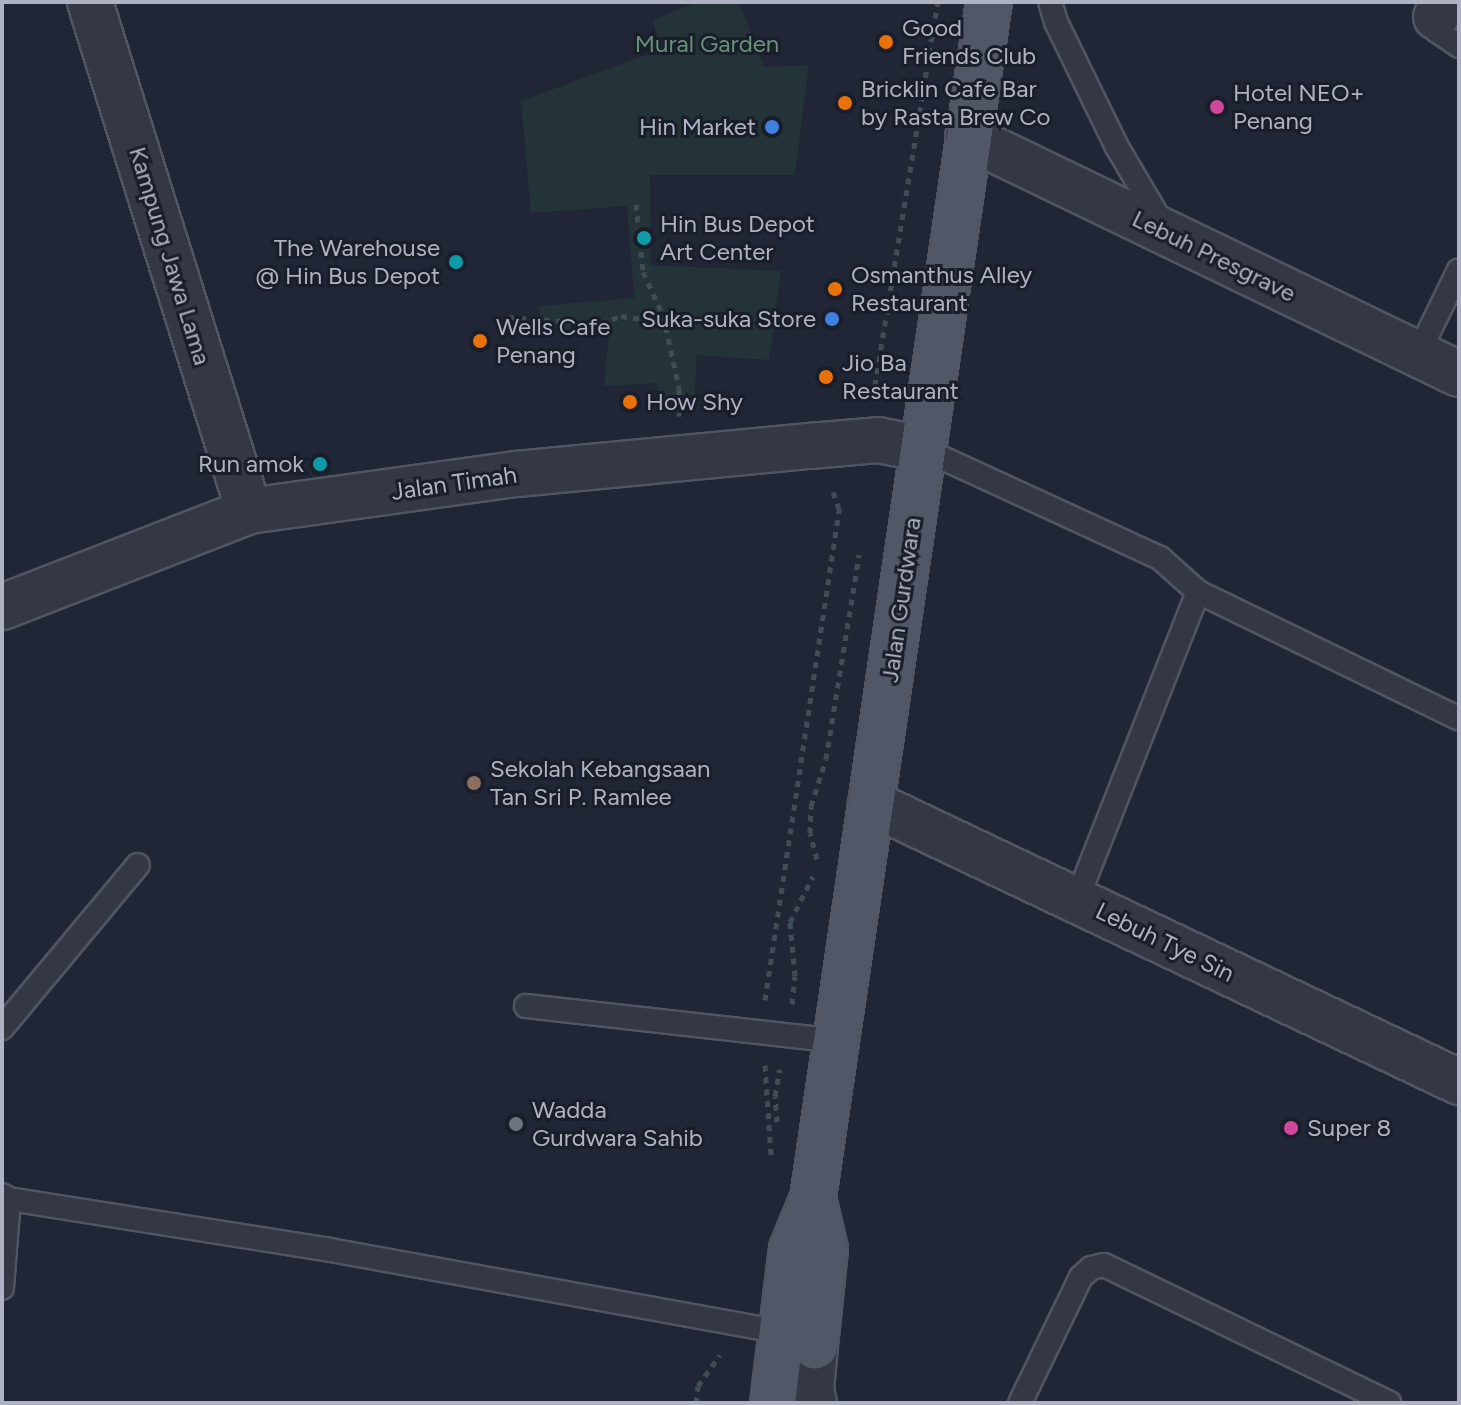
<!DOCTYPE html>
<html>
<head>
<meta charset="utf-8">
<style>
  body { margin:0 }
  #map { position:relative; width:1461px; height:1405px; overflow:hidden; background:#202635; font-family:Figtree,sans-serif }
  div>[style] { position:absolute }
  .green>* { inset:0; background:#233337 }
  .path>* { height:5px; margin-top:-2.5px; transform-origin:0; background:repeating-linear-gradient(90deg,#404e53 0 6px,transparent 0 12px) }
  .roads { filter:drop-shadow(2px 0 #515563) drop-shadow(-2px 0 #515563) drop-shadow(0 2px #515563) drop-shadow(0 -2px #515563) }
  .service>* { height:22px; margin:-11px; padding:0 11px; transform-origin:11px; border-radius:11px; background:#343845 }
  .minor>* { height:44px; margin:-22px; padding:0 22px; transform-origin:22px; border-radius:22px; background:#343845 }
  .tertiary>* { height:44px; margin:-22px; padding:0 22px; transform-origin:22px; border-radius:22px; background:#343845 }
  .primary>* { height:44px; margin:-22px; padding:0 22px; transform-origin:22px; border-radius:22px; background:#515766 }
  .dots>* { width:22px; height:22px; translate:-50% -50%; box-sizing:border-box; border:4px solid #191e2a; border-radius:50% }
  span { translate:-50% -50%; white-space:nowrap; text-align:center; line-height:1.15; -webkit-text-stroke:6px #191e2a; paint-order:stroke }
  .poi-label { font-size:24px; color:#aeb2c2 }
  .left { translate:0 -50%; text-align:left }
  .right { translate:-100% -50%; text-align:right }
  .park-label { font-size:24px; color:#679177 }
  .street-label { font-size:24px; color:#aeb2c2 }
  .frame { position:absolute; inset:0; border:4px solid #aeb2c2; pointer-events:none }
</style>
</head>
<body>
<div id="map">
  <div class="green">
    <i style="clip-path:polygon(698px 2px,739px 2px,764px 67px,809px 65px,795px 175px,650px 175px,651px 265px,781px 271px,769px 360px,697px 355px,694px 403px,659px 406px,657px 383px,604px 386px,609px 334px,541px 327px,539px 306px,634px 298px,627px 206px,531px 213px,521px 101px,662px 49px,652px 20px)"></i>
  </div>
  <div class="path">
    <i style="left:636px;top:204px;width:68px;rotate:84.1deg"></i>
    <i style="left:643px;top:272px;width:47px;rotate:65.1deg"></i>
    <i style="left:663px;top:315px;width:75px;rotate:77.6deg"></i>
    <i style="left:679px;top:388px;width:28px;rotate:90deg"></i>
    <i style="left:508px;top:317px;width:93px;rotate:4.3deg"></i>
    <i style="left:601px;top:324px;width:22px;rotate:-22deg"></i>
    <i style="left:621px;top:316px;width:43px;rotate:7.9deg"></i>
    <i style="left:873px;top:397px;width:400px;rotate:-80.7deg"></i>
    <i style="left:817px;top:859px;width:27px;rotate:-105deg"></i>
    <i style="left:810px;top:833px;width:27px;rotate:-88deg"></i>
    <i style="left:811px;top:806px;width:49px;rotate:-72.3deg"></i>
    <i style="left:826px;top:759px;width:207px;rotate:-80.8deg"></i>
    <i style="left:765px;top:1000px;width:497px;rotate:-81.4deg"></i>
    <i style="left:839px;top:509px;width:21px;rotate:-109deg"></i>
    <i style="left:792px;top:1004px;width:28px;rotate:-84deg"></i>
    <i style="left:795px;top:976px;width:54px;rotate:-95.3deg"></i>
    <i style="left:790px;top:922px;width:51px;rotate:-63.4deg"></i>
    <i style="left:765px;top:1065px;width:90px;rotate:86.2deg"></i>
    <i style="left:777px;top:1122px;width:26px;rotate:-94deg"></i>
    <i style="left:775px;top:1096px;width:27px;rotate:-80deg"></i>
    <i style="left:696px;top:1403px;width:17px;rotate:-83deg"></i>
    <i style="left:698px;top:1386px;width:38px;rotate:-55deg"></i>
  </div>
  <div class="roads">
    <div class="service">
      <i style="left:1050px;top:2px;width:21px;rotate:73deg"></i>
      <i style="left:1056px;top:22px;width:139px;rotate:64deg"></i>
      <i style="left:1117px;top:147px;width:91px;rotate:59.5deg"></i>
      <i style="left:1436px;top:17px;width:14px;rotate:86deg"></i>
      <i style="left:1437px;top:31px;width:27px;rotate:34deg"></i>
      <i style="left:1418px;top:354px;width:93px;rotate:-64deg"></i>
      <i style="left:923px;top:449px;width:261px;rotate:24.7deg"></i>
      <i style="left:1160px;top:558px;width:51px;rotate:41.8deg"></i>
      <i style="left:1198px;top:592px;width:290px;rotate:25.9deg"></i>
      <i style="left:1077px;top:899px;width:330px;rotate:-68.5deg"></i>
      <i style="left:526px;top:1006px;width:312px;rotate:6.4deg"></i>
      <i style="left:2px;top:1028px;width:212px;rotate:-50.2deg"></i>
      <i style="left:2px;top:1195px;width:8px;rotate:30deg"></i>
      <i style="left:9px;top:1199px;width:325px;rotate:9deg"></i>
      <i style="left:330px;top:1250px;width:459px;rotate:10.3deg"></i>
      <i style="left:2px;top:1288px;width:89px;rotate:-85.5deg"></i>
      <i style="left:1020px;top:1403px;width:140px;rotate:-64.2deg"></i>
      <i style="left:1081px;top:1277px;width:13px;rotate:-42deg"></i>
      <i style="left:1091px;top:1268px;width:13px;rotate:-13deg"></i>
      <i style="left:1104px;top:1265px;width:317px;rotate:25.8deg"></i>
    </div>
    <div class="minor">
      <i style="left:90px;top:2px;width:533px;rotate:72.65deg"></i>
      <i style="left:1436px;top:17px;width:17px;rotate:-65deg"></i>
      <i style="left:968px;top:137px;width:545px;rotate:25.77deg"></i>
      <i style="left:2px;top:607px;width:265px;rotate:-21.2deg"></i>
      <i style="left:249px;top:511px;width:271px;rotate:-7.9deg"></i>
      <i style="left:517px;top:474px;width:294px;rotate:-5.5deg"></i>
      <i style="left:810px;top:446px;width:68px;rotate:-5deg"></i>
      <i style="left:878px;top:440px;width:46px;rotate:11.3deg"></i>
      <i style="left:871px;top:803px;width:651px;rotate:25.38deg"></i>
    </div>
    <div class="tertiary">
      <i style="left:814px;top:1403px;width:13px;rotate:-103deg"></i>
      <i style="left:811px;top:1390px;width:44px;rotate:-84.8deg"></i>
    </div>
    <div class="primary">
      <i style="left:813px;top:1198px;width:52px;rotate:76.8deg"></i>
      <i style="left:825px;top:1249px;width:98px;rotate:95.9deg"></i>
      <i style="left:773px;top:1403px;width:155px;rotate:-83deg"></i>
      <i style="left:792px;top:1249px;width:55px;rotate:-67.6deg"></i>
      <i style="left:813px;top:1198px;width:1209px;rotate:-81.63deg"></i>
    </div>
  </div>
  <div class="dots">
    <i style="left:886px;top:42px;background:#e8710a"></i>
    <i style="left:845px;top:103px;background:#e8710a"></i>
    <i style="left:1217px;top:107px;background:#d1479c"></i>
    <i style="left:772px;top:127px;background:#3f7fe0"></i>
    <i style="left:644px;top:238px;background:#0f9aa8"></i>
    <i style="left:456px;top:262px;background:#0f9aa8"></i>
    <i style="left:835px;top:289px;background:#e8710a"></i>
    <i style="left:832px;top:319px;background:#3f7fe0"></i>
    <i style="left:480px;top:341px;background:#e8710a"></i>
    <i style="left:826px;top:377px;background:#e8710a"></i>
    <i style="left:630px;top:402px;background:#e8710a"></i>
    <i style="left:320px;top:464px;background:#0f9aa8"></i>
    <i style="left:474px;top:783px;background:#8d6e63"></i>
    <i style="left:516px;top:1124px;background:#6b7280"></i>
    <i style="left:1291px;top:1128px;background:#d1479c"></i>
  </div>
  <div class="poi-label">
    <span class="left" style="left:902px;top:42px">Good<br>Friends Club</span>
    <span class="left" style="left:861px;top:103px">Bricklin Cafe Bar<br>by Rasta Brew Co</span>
    <span class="left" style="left:1233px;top:107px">Hotel NEO+<br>Penang</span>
    <span class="right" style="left:756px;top:127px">Hin Market</span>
    <span class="left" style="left:660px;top:238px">Hin Bus Depot<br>Art Center</span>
    <span class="right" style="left:440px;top:262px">The Warehouse<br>@ Hin Bus Depot</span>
    <span class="left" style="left:851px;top:289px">Osmanthus Alley<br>Restaurant</span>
    <span class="right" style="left:816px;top:319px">Suka-suka Store</span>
    <span class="left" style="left:496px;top:341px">Wells Cafe<br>Penang</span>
    <span class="left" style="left:842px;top:377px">Jio Ba<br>Restaurant</span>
    <span class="left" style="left:646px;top:402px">How Shy</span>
    <span class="right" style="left:304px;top:464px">Run amok</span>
    <span class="left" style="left:490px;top:783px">Sekolah Kebangsaan<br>Tan Sri P. Ramlee</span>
    <span class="left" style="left:532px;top:1124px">Wadda<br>Gurdwara Sahib</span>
    <span class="left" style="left:1307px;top:1128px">Super 8</span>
  </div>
  <div class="park-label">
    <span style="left:707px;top:44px">Mural Garden</span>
  </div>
  <div class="street-label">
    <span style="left:170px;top:256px;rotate:73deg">Kampung Jawa Lama</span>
    <span style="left:1214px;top:256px;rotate:26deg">Lebuh Presgrave</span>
    <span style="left:454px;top:483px;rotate:-8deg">Jalan Timah</span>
    <span style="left:901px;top:600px;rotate:-82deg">Jalan Gurdwara</span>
    <span style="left:1165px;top:942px;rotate:26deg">Lebuh Tye Sin</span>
  </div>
  <div class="frame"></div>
</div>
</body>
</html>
